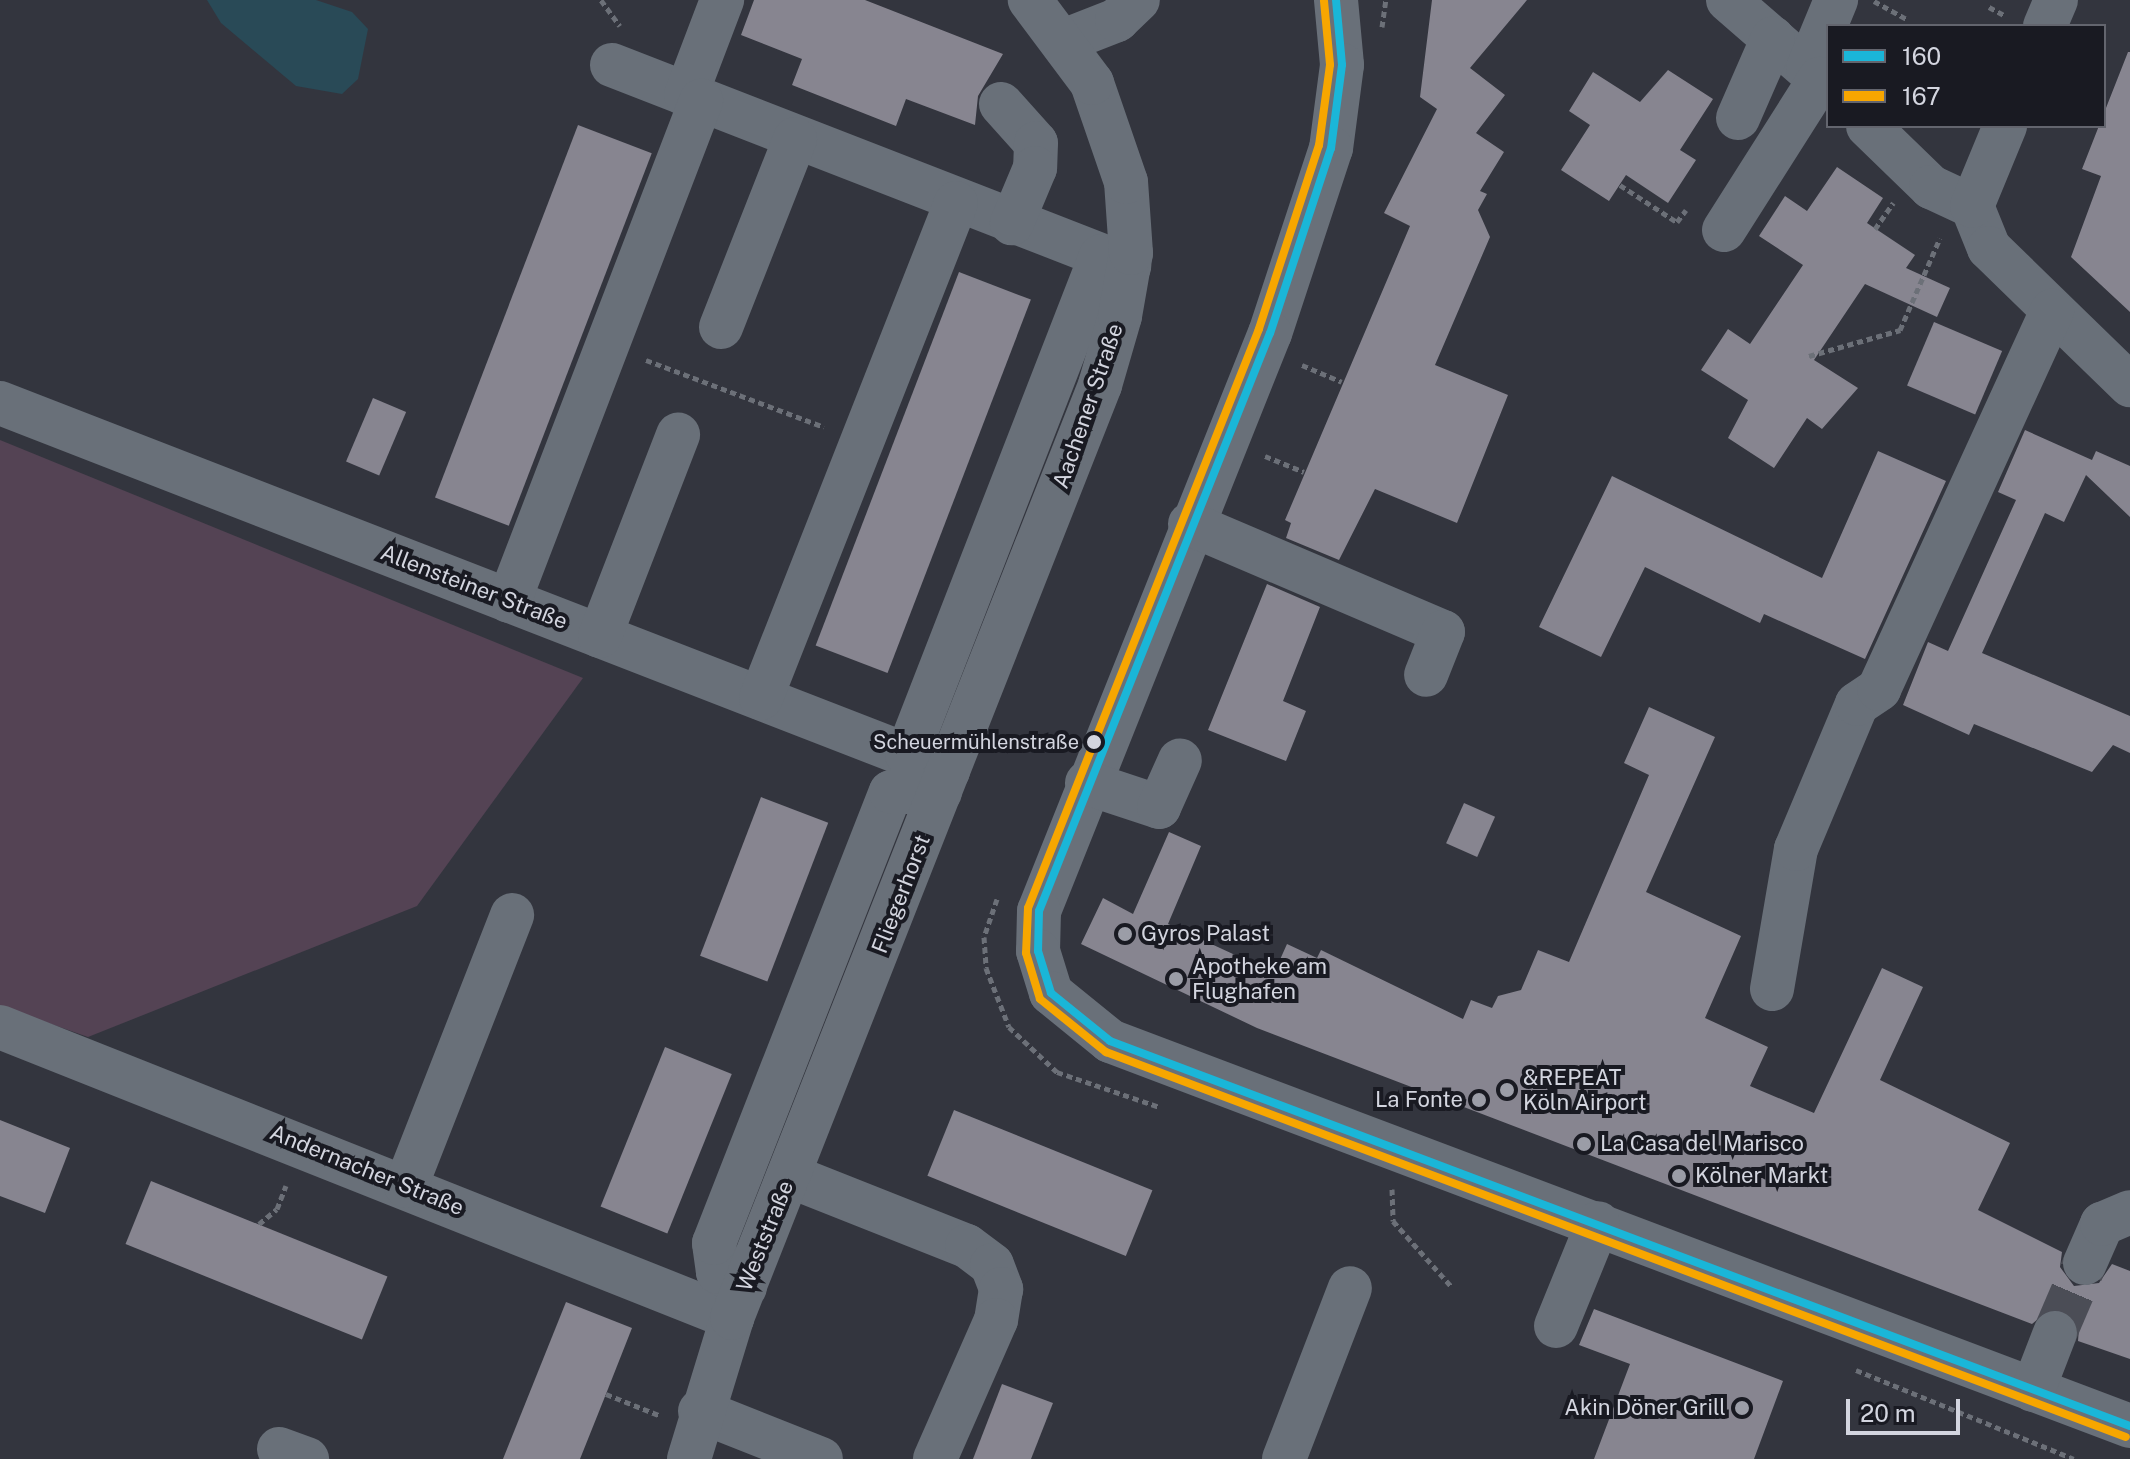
<!DOCTYPE html>
<html>
<head>
<meta charset="utf-8">
<style>
  body { margin:0 }
  #map { position:relative; width:2130px; height:1459px; overflow:hidden; background:#33353e; font-family:"Public Sans",sans-serif }
  div>[style] { position:absolute }
  .green>* { inset:0; background:#544354 }
  .water>* { inset:0; background:#294a57 }
  .building>* { inset:0; background:#878590; transform-origin:0 0 }
  .minor-tunnel>* { height:44px; margin-top:-22px; transform-origin:0; background:repeating-linear-gradient(90deg,#4b4d56 0 44px,transparent 0 66px) }
  .path>* { height:5px; margin-top:-2.5px; transform-origin:0; background:repeating-linear-gradient(90deg,#6c7078 0 6px,transparent 0 10px) }
  .minor>* { height:44px; margin:-22px; padding:0 22px; transform-origin:22px; border-radius:22px; background:#697079 }
  .bus-1>* { height:8px; margin:-4px; padding:0 4px; transform-origin:4px; border-radius:4px; background:#1ab6d8 }
  .bus-2>* { height:8px; margin:-4px; padding:0 4px; transform-origin:4px; border-radius:4px; background:#f7a600 }
  .dots>* { width:22px; height:22px; translate:-50% -50%; box-sizing:border-box; border:4px solid #191a22; border-radius:50% }
  span { translate:-50% -50%; white-space:nowrap; text-align:center; line-height:1.15; -webkit-text-stroke:8px #191a22; paint-order:stroke }
  .bus-label { font-size:20px; color:#d3d5df }
  .right { translate:-100% -50%; text-align:right }
  .street-label { font-size:22px; color:#d3d5df }
  .poi-label { font-size:22px; color:#d3d5df }
  .left { translate:0 -50%; text-align:left }
  .legend { position:absolute; left:1826px; top:24px; width:280px; height:104px; box-sizing:border-box; background:#191a22; border:2px solid #63656e; margin:0; padding:10px 14px; list-style:none; font-size:24px; color:#d3d5df }
  .legend li { display:flex; align-items:center; gap:16px; height:40px }
  .legend b { width:40px; border:2px solid #63656e }
  .scale { position:absolute; left:1846px; top:1399px; width:114px; height:36px; box-sizing:border-box; border:4px solid #d3d5df; border-top:0; padding-left:10px; font-size:24px; line-height:28px; white-space:nowrap; color:#d3d5df; -webkit-text-stroke:6px #191a22; paint-order:stroke }
</style>
</head>
<body>
<div id="map">
  <div class="green">
    <i style="clip-path:polygon(0 440px,583px 678px,417px 906px,88px 1037px,0 1006px)"></i>
  </div>
  <div class="water">
    <i style="clip-path:polygon(207px 0,316px 0,352px 12px,368px 29px,358px 79px,342px 94px,296px 86px,221px 23px)"></i>
  </div>
  <div class="building">
    <i style="clip-path:polygon(754px 0,865px 0,1003px 54px,978px 96px,975px 125px,906px 99px,896px 126px,792px 85px,802px 59px,741px 35px)"></i>
    <i style="clip-path:polygon(1432px 0,1527px 0,1470px 68px,1505px 95px,1476px 133px,1504px 152px,1480px 191px,1487px 194px,1478px 210px,1490px 237px,1435px 365px,1508px 395px,1457px 523px,1375px 489px,1339px 560px,1286px 538px,1291px 523px,1285px 520px,1410px 226px,1384px 213px,1437px 109px,1420px 97px)"></i>
    <i style="clip-path:polygon(2128px 52px,2130px 52px,2130px 312px,2071px 257px,2101px 176px,2082px 169px)"></i>
    <i style="clip-path:polygon(1668px 70px,1713px 99px,1680px 150px,1696px 160px,1668px 203px,1626px 175px,1609px 201px,1561px 170px,1590px 125px,1569px 111px,1593px 72px,1640px 102px)"></i>
    <i style="left:578px;top:125px;width:79px;height:399px;rotate:21deg"></i>
    <i style="clip-path:polygon(1837px 167px,1883px 198px,1867px 223px,1915px 255px,1906px 268px,1950px 288px,1937px 317px,1865px 284px,1814px 360px,1858px 388px,1822px 429px,1807px 418px,1774px 468px,1728px 438px,1748px 400px,1701px 370px,1728px 329px,1750px 344px,1803px 265px,1759px 236px,1785px 196px,1807px 211px)"></i>
    <i style="left:959px;top:272px;width:77px;height:400px;rotate:21deg"></i>
    <i style="left:1934px;top:322px;width:74px;height:69px;rotate:23deg"></i>
    <i style="left:373px;top:398px;width:36px;height:69px;rotate:23deg"></i>
    <i style="clip-path:polygon(2025px 430px,2092px 460px,2096px 451px,2130px 466px,2130px 517px,2086px 475px,2064px 522px,2045px 513px,1982px 653px,2130px 716px,2130px 753px,2113px 745px,2092px 772px,1974px 724px,1969px 735px,1903px 705px,1928px 642px,1948px 651px,2016px 500px,1998px 492px)"></i>
    <i style="clip-path:polygon(1878px 451px,1946px 481px,1865px 659px,1764px 614px,1760px 623px,1645px 567px,1601px 657px,1539px 627px,1612px 476px,1822px 578px)"></i>
    <i style="clip-path:polygon(1267px 584px,1320px 607px,1283px 701px,1306px 711px,1286px 761px,1208px 730px)"></i>
    <i style="clip-path:polygon(1649px 707px,1715px 737px,1646px 892px,1741px 936px,1705px 1018px,1768px 1047px,1750px 1086px,1814px 1113px,1882px 968px,1923px 987px,1880px 1080px,2010px 1143px,1978px 1210px,2062px 1252px,2060px 1267px,2074px 1286px,2099px 1283px,2112px 1264px,2130px 1271px,2130px 1359px,2078px 1341px,2079px 1328px,2065px 1310px,2050px 1309px,2032px 1324px,1257px 1028px,1081px 944px,1103px 898px,1133px 914px,1169px 832px,1201px 846px,1168px 924px,1274px 973px,1287px 944px,1317px 958px,1321px 950px,1463px 1019px,1471px 1000px,1492px 1008px,1498px 996px,1521px 990px,1538px 950px,1569px 962px,1649px 775px,1624px 763px)"></i>
    <i style="left:761px;top:797px;width:72px;height:170px;rotate:21deg"></i>
    <i style="left:1464px;top:803px;width:34px;height:44px;rotate:24deg"></i>
    <i style="left:665px;top:1047px;width:72px;height:172px;rotate:22deg"></i>
    <i style="left:954px;top:1110px;width:214px;height:71px;rotate:22deg"></i>
    <i style="clip-path:polygon(0 1120px,70px 1148px,45px 1213px,0 1196px)"></i>
    <i style="left:151px;top:1181px;width:255px;height:68px;rotate:22deg"></i>
    <i style="clip-path:polygon(566px 1302px,632px 1328px,606px 1394px,580px 1459px,503px 1459px)"></i>
    <i style="clip-path:polygon(1594px 1309px,1783px 1381px,1754px 1459px,1594px 1459px,1630px 1364px,1579px 1345px)"></i>
    <i style="clip-path:polygon(1002px 1384px,1053px 1403px,1031px 1459px,973px 1459px)"></i>
  </div>
  <div class="minor-tunnel">
    <i style="left:2055px;top:1333px;width:76px;rotate:-66.8deg"></i>
  </div>
  <div class="path">
    <i style="left:601px;top:0;width:32px;rotate:54deg"></i>
    <i style="left:1874px;top:1px;width:39px;rotate:29deg"></i>
    <i style="left:1989px;top:7px;width:19px;rotate:28deg"></i>
    <i style="left:1382px;top:27px;width:27px;rotate:-82deg"></i>
    <i style="left:1620px;top:185px;width:68px;rotate:33deg"></i>
    <i style="left:1677px;top:222px;width:15px;rotate:-53deg"></i>
    <i style="left:1875px;top:229px;width:32px;rotate:-55deg"></i>
    <i style="left:1809px;top:356px;width:95px;rotate:-15.9deg"></i>
    <i style="left:1900px;top:330px;width:100px;rotate:-66.5deg"></i>
    <i style="left:646px;top:360px;width:190px;rotate:20.6deg"></i>
    <i style="left:1302px;top:365px;width:43px;rotate:23deg"></i>
    <i style="left:1265px;top:456px;width:42px;rotate:22.3deg"></i>
    <i style="left:997px;top:899px;width:40px;rotate:108.9deg"></i>
    <i style="left:984px;top:937px;width:31px;rotate:86deg"></i>
    <i style="left:986px;top:968px;width:63px;rotate:68.7deg"></i>
    <i style="left:1009px;top:1027px;width:66px;rotate:43.2deg"></i>
    <i style="left:1057px;top:1072px;width:108px;rotate:18.9deg"></i>
    <i style="left:1392px;top:1189px;width:32px;rotate:88deg"></i>
    <i style="left:1393px;top:1221px;width:87px;rotate:48.3deg"></i>
    <i style="left:259px;top:1224px;width:23px;rotate:-40deg"></i>
    <i style="left:277px;top:1209px;width:25px;rotate:-69deg"></i>
    <i style="left:1856px;top:1370px;width:235px;rotate:22.2deg"></i>
    <i style="left:606px;top:1394px;width:59px;rotate:21.8deg"></i>
  </div>
  <div class="minor">
    <i style="left:1336px;top:0;width:65px;rotate:84.7deg"></i>
    <i style="left:1342px;top:65px;width:84px;rotate:97.5deg"></i>
    <i style="left:1331px;top:148px;width:195px;rotate:108.2deg"></i>
    <i style="left:1270px;top:333px;width:622px;rotate:111.78deg"></i>
    <i style="left:1039px;top:911px;width:40px;rotate:91.4deg"></i>
    <i style="left:1038px;top:951px;width:44px;rotate:72.8deg"></i>
    <i style="left:1051px;top:993px;width:76px;rotate:39.1deg"></i>
    <i style="left:1110px;top:1041px;width:1090px;rotate:20.68deg"></i>
    <i style="left:1728px;top:0;width:133px;rotate:41deg"></i>
    <i style="left:2045px;top:26px;width:28px;rotate:-67deg"></i>
    <i style="left:1066px;top:40px;width:55px;rotate:-21.4deg"></i>
    <i style="left:1117px;top:20px;width:29px;rotate:-44deg"></i>
    <i style="left:612px;top:65px;width:555px;rotate:21.25deg"></i>
    <i style="left:1808px;top:68px;width:74px;rotate:-67.6deg"></i>
    <i style="left:686px;top:95px;width:102px;rotate:-69.2deg"></i>
    <i style="left:1001px;top:104px;width:52px;rotate:48.1deg"></i>
    <i style="left:1036px;top:143px;width:25px;rotate:92deg"></i>
    <i style="left:1035px;top:168px;width:60px;rotate:112.7deg"></i>
    <i style="left:1738px;top:118px;width:87px;rotate:-66.4deg"></i>
    <i style="left:1868px;top:126px;width:88px;rotate:44.1deg"></i>
    <i style="left:1931px;top:187px;width:45px;rotate:24.9deg"></i>
    <i style="left:1972px;top:206px;width:45px;rotate:68deg"></i>
    <i style="left:1989px;top:248px;width:197px;rotate:44.2deg"></i>
    <i style="left:1972px;top:206px;width:87px;rotate:-67.6deg"></i>
    <i style="left:1724px;top:230px;width:179px;rotate:-57.6deg"></i>
    <i style="left:721px;top:327px;width:202px;rotate:-68.5deg"></i>
    <i style="left:0;top:403px;width:1017px;rotate:21.22deg"></i>
    <i style="left:1190px;top:524px;width:275px;rotate:23.1deg"></i>
    <i style="left:1443px;top:632px;width:46px;rotate:111.6deg"></i>
    <i style="left:509px;top:601px;width:536px;rotate:-68.99deg"></i>
    <i style="left:600px;top:636px;width:216px;rotate:-68.8deg"></i>
    <i style="left:761px;top:698px;width:532px;rotate:-68.5deg"></i>
    <i style="left:907px;top:755px;width:535px;rotate:-68.76deg"></i>
    <i style="left:1087px;top:783px;width:76px;rotate:18.4deg"></i>
    <i style="left:1159px;top:807px;width:51px;rotate:-65.9deg"></i>
    <i style="left:1772px;top:989px;width:142px;rotate:-80.3deg"></i>
    <i style="left:1796px;top:849px;width:157px;rotate:-67.2deg"></i>
    <i style="left:1857px;top:704px;width:27px;rotate:-34deg"></i>
    <i style="left:1879px;top:689px;width:416px;rotate:-65.4deg"></i>
    <i style="left:0;top:1027px;width:788px;rotate:21.68deg"></i>
    <i style="left:790px;top:1176px;width:190px;rotate:21.6deg"></i>
    <i style="left:967px;top:1246px;width:31px;rotate:37deg"></i>
    <i style="left:992px;top:1265px;width:26px;rotate:69deg"></i>
    <i style="left:1001px;top:1289px;width:31px;rotate:99deg"></i>
    <i style="left:996px;top:1320px;width:152px;rotate:113.7deg"></i>
    <i style="left:406px;top:1186px;width:291px;rotate:-68.6deg"></i>
    <i style="left:2085px;top:1263px;width:43px;rotate:-66.4deg"></i>
    <i style="left:2102px;top:1224px;width:30px;rotate:-23deg"></i>
    <i style="left:745px;top:1287px;width:31px;rotate:-151deg"></i>
    <i style="left:718px;top:1272px;width:29px;rotate:-98deg"></i>
    <i style="left:714px;top:1243px;width:484px;rotate:-68.6deg"></i>
    <i style="left:891px;top:792px;width:49px"></i>
    <i style="left:1556px;top:1326px;width:111px;rotate:-67.8deg"></i>
    <i style="left:2033px;top:1390px;width:61px;rotate:-68.9deg"></i>
    <i style="left:700px;top:1411px;width:130px;rotate:21.6deg"></i>
    <i style="left:279px;top:1449px;width:30px;rotate:20deg"></i>
    <i style="left:689px;top:1459px;width:147px;rotate:-73deg"></i>
    <i style="left:732px;top:1318px;width:1003px;rotate:-68.47deg"></i>
    <i style="left:1100px;top:385px;width:72px;rotate:-73.8deg"></i>
    <i style="left:1120px;top:316px;width:64px;rotate:-80.1deg"></i>
    <i style="left:1131px;top:253px;width:71px;rotate:-94deg"></i>
    <i style="left:1126px;top:182px;width:105px;rotate:-109deg"></i>
    <i style="left:1092px;top:83px;width:104px;rotate:-126.8deg"></i>
    <i style="left:1284px;top:1459px;width:183px;rotate:-68.9deg"></i>
  </div>
  <div class="bus-1">
    <i style="left:1336px;top:0;width:65px;rotate:84.7deg"></i>
    <i style="left:1342px;top:65px;width:84px;rotate:97.5deg"></i>
    <i style="left:1331px;top:148px;width:195px;rotate:108.2deg"></i>
    <i style="left:1270px;top:333px;width:622px;rotate:111.78deg"></i>
    <i style="left:1039px;top:911px;width:40px;rotate:91.4deg"></i>
    <i style="left:1038px;top:951px;width:44px;rotate:72.8deg"></i>
    <i style="left:1051px;top:993px;width:76px;rotate:39.1deg"></i>
    <i style="left:1110px;top:1041px;width:1090px;rotate:20.68deg"></i>
  </div>
  <div class="bus-2">
    <i style="left:1324px;top:1px;width:64px;rotate:84.6deg"></i>
    <i style="left:1330px;top:65px;width:81px;rotate:97.8deg"></i>
    <i style="left:1319px;top:145px;width:194px;rotate:108.1deg"></i>
    <i style="left:1259px;top:329px;width:623px;rotate:111.75deg"></i>
    <i style="left:1028px;top:908px;width:45px;rotate:92.5deg"></i>
    <i style="left:1026px;top:953px;width:48px;rotate:73.1deg"></i>
    <i style="left:1040px;top:999px;width:85px;rotate:38.8deg"></i>
    <i style="left:1106px;top:1052px;width:1090px;rotate:20.68deg"></i>
  </div>
  <div class="dots">
    <i style="left:1094px;top:742px;background:#d3d5df"></i>
    <i style="left:1125px;top:934px;background:#9b9da7"></i>
    <i style="left:1176px;top:979px;background:#9b9da7"></i>
    <i style="left:1507px;top:1090px;background:#9b9da7"></i>
    <i style="left:1479px;top:1100px;background:#9b9da7"></i>
    <i style="left:1584px;top:1144px;background:#9b9da7"></i>
    <i style="left:1679px;top:1176px;background:#9b9da7"></i>
    <i style="left:1742px;top:1408px;background:#9b9da7"></i>
  </div>
  <div class="bus-label">
    <span class="right" style="left:1079px;top:742px">Scheuermühlenstraße</span>
  </div>
  <div class="street-label">
    <span style="left:1088px;top:406px;rotate:-71deg">Aachener Straße</span>
    <span style="left:474px;top:587px;rotate:21deg">Allensteiner Straße</span>
    <span style="left:901px;top:894px;rotate:-69deg">Fliegerhorst</span>
    <span style="left:367px;top:1170px;rotate:22deg">Andernacher Straße</span>
    <span style="left:765px;top:1236px;rotate:-68deg">Weststraße</span>
  </div>
  <div class="poi-label">
    <span class="left" style="left:1141px;top:934px">Gyros Palast</span>
    <span class="left" style="left:1192px;top:979px">Apotheke am<br>Flughafen</span>
    <span class="left" style="left:1523px;top:1090px">&amp;REPEAT<br>Köln Airport</span>
    <span class="right" style="left:1463px;top:1100px">La Fonte</span>
    <span class="left" style="left:1600px;top:1144px">La Casa del Marisco</span>
    <span class="left" style="left:1695px;top:1176px">Kölner Markt</span>
    <span class="right" style="left:1726px;top:1408px">Akin Döner Grill</span>
  </div>
  <ul class="legend">
  <li><b style="height:10px;background:#1ab6d8"></b>160</li>
  <li><b style="height:10px;background:#f7a600"></b>167</li>
  </ul>
  <div class="scale">20 m</div>
</div>
</body>
</html>
